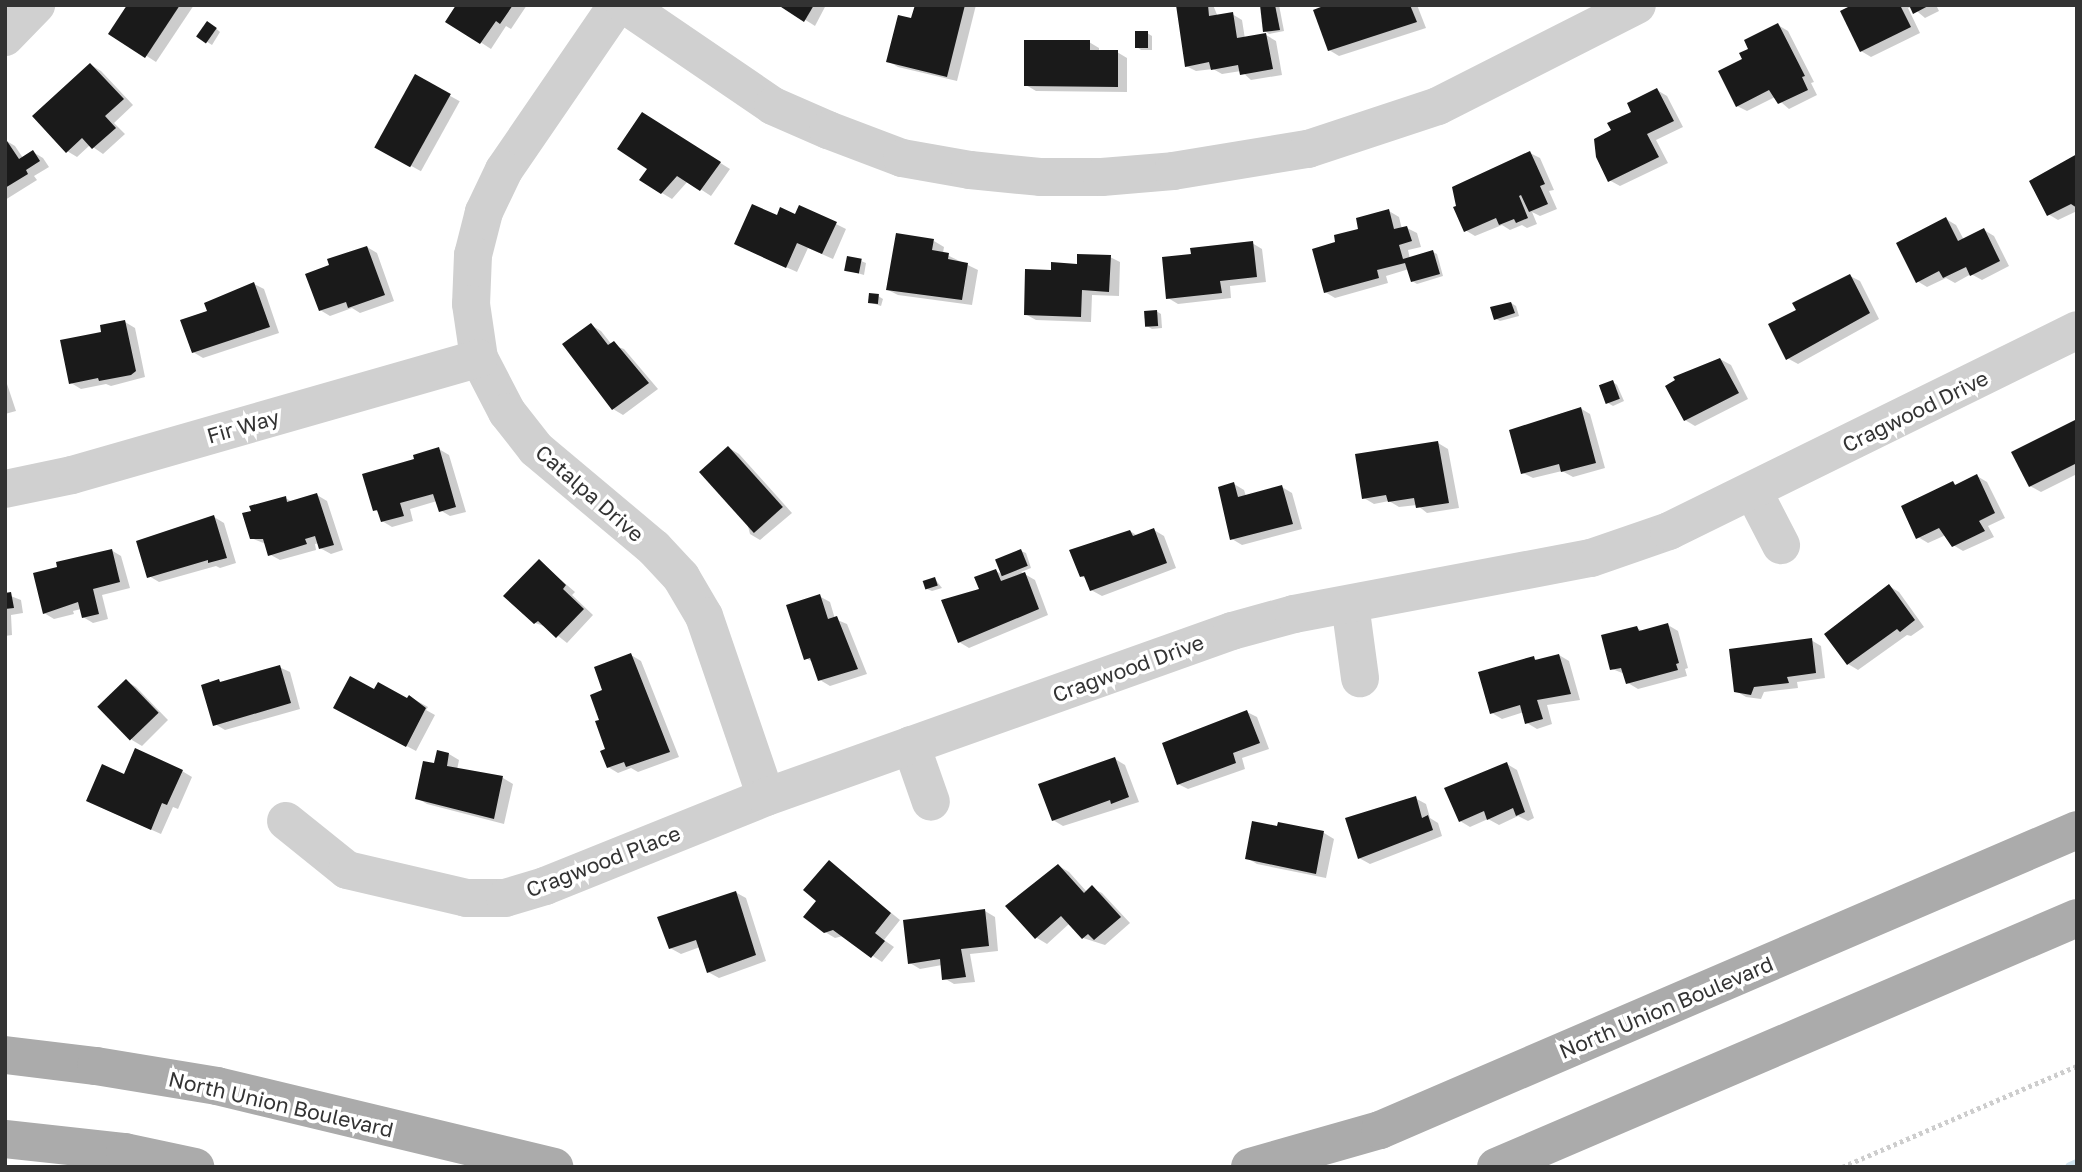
<!DOCTYPE html>
<html>
<head>
<meta charset="utf-8">
<style>
  body { margin:0 }
  #map { position:relative; width:2082px; height:1172px; overflow:hidden; background:#fff; font-family:"Golos Text",sans-serif }
  div>[style] { position:absolute }
  .shadow>* { inset:0; background:#0003; transform-origin:0 0 }
  .stream>* { height:10px; margin:-5px; padding:0 5px; transform-origin:5px; border-radius:5px; background:#cfe2ee }
  .building>* { inset:0; background:#1a1a1a; transform-origin:0 0 }
  .path>* { height:4.5px; margin-top:-2.25px; transform-origin:0; background:repeating-linear-gradient(90deg,#cdcdcd 0 3.5px,transparent 0 7px) }
  .minor>* { height:38px; margin:-19px; padding:0 19px; transform-origin:19px; border-radius:19px; background:#d0d0d0 }
  .major>* { height:38px; margin:-19px; padding:0 19px; transform-origin:19px; border-radius:19px; background:#ababab }
  span { translate:-50% -50%; white-space:nowrap; text-align:center; line-height:1.15; -webkit-text-stroke:7px #fff; paint-order:stroke }
  .street-label { font-size:21px; color:#333 }
  .frame { position:absolute; inset:0; border:7px solid #333; pointer-events:none }
</style>
</head>
<body>
<div id="map">
  <div class="shadow">
    <i style="clip-path:polygon(129px 5px,194px 5px,156px 62px,111px 33px)"></i>
    <i style="clip-path:polygon(458px 5px,527px 5px,511px 29px,506px 26px,491px 49px,448px 21px)"></i>
    <i style="clip-path:polygon(782px 5px,826px 5px,815px 26px)"></i>
    <i style="clip-path:polygon(917px 5px,976px 5px,957px 81px,898px 67px,888px 61px,913px 21px)"></i>
    <i style="clip-path:polygon(1181px 5px,1213px 5px,1218px 17px,1232px 14px,1242px 20px,1245px 39px,1266px 35px,1276px 41px,1282px 75px,1251px 80px,1241px 71px,1222px 74px,1213px 69px,1196px 71px,1186px 66px)"></i>
    <i style="clip-path:polygon(1262px 5px,1279px 5px,1284px 31px,1269px 34px,1265px 31px)"></i>
    <i style="clip-path:polygon(1331px 5px,1417px 5px,1426px 28px,1339px 56px,1329px 50px)"></i>
    <i style="clip-path:polygon(1857px 5px,1936px 5px,1939px 11px,1925px 18px,1912px 7px,1908px 8px,1920px 33px,1871px 57px,1861px 51px)"></i>
    <i style="clip-path:polygon(212px 25px,220px 32px,212px 45px,198px 36px)"></i>
    <i style="clip-path:polygon(1778px 25px,1788px 31px,1814px 82px,1811px 83px,1817px 95px,1789px 109px,1775px 97px,1747px 111px,1737px 106px,1744px 59px,1750px 50px)"></i>
    <i style="clip-path:polygon(1147px 33px,1152px 36px,1152px 50px,1141px 50px,1137px 47px)"></i>
    <i style="clip-path:polygon(1089px 42px,1099px 48px,1099px 52px,1117px 52px,1127px 58px,1127px 92px,1036px 91px,1026px 85px)"></i>
    <i style="clip-path:polygon(91px 65px,101px 71px,133px 105px,114px 123px,125px 134px,103px 154px,90px 145px,77px 157px,67px 151px)"></i>
    <i style="left:416px;top:77px;width:50px;height:80px;rotate:29deg"></i>
    <i style="clip-path:polygon(1657px 90px,1667px 96px,1683px 127px,1656px 140px,1668px 163px,1620px 186px,1609px 180px,1614px 131px)"></i>
    <i style="clip-path:polygon(652px 120px,730px 169px,711px 196px,688px 181px,672px 199px,662px 193px,649px 168px)"></i>
    <i style="clip-path:polygon(5px 140px,15px 146px,23px 158px,33px 152px,43px 158px,49px 167px,34px 176px,37px 180px,5px 200px)"></i>
    <i style="clip-path:polygon(1530px 153px,1540px 158px,1554px 190px,1549px 191px,1557px 209px,1540px 216px,1532px 212px,1537px 224px,1527px 228px,1522px 225px,1510px 230px,1502px 225px,1475px 236px,1465px 230px)"></i>
    <i style="clip-path:polygon(2077px 157px,2077px 211px,2058px 220px,2048px 214px)"></i>
    <i style="clip-path:polygon(1389px 211px,1399px 217px,1402px 229px,1407px 228px,1417px 233px,1421px 247px,1408px 250px,1410px 259px,1433px 252px,1437px 254px,1443px 276px,1417px 284px,1412px 281px,1409px 269px,1386px 276px,1388px 283px,1335px 298px,1325px 292px,1338px 243px)"></i>
    <i style="clip-path:polygon(796px 216px,836px 224px,846px 229px,833px 259px,808px 248px,797px 272px,746px 249px,777px 217px)"></i>
    <i style="clip-path:polygon(1946px 219px,1956px 225px,1964px 240px,1984px 230px,1994px 236px,2009px 266px,1982px 280px,1971px 274px,1955px 283px,1946px 278px,1927px 287px,1917px 281px)"></i>
    <i style="clip-path:polygon(934px 241px,944px 247px,943px 253px,978px 270px,972px 305px,898px 295px,888px 290px)"></i>
    <i style="clip-path:polygon(1252px 243px,1262px 249px,1266px 282px,1230px 286px,1231px 298px,1178px 304px,1168px 298px,1193px 255px)"></i>
    <i style="clip-path:polygon(367px 247px,377px 253px,394px 301px,360px 313px,352px 308px,330px 316px,320px 310px,332px 266px)"></i>
    <i style="clip-path:polygon(1110px 257px,1120px 262px,1119px 296px,1092px 295px,1091px 322px,1036px 320px,1025px 314px,1053px 272px)"></i>
    <i style="clip-path:polygon(861px 261px,866px 263px,864px 275px,847px 270px)"></i>
    <i style="clip-path:polygon(1850px 276px,1860px 281px,1879px 319px,1798px 364px,1787px 358px,1798px 310px)"></i>
    <i style="clip-path:polygon(254px 284px,264px 289px,279px 333px,203px 358px,193px 352px,209px 312px)"></i>
    <i style="clip-path:polygon(878px 296px,883px 299px,881px 306px,869px 302px)"></i>
    <i style="clip-path:polygon(1511px 303px,1516px 306px,1519px 316px,1500px 321px,1496px 319px)"></i>
    <i style="clip-path:polygon(1156px 311px,1161px 314px,1162px 328px,1152px 329px,1147px 326px)"></i>
    <i style="clip-path:polygon(125px 322px,135px 328px,145px 377px,111px 386px,106px 384px,81px 389px,71px 383px,103px 333px)"></i>
    <i style="clip-path:polygon(591px 325px,601px 331px,612px 345px,624px 349px,658px 389px,623px 415px,613px 409px)"></i>
    <i style="clip-path:polygon(1720px 359px,1731px 365px,1748px 399px,1695px 426px,1685px 420px)"></i>
    <i style="clip-path:polygon(5px 378px,16px 411px,5px 414px)"></i>
    <i style="clip-path:polygon(1613px 382px,1617px 385px,1624px 401px,1613px 406px,1608px 403px)"></i>
    <i style="clip-path:polygon(1580px 408px,1590px 414px,1605px 468px,1573px 477px,1562px 471px,1533px 478px,1523px 473px,1548px 422px,1546px 418px)"></i>
    <i style="clip-path:polygon(2077px 421px,2077px 474px,2041px 492px,2030px 486px)"></i>
    <i style="clip-path:polygon(1438px 443px,1448px 449px,1459px 508px,1427px 513px,1417px 505px,1399px 507px,1389px 501px,1374px 504px,1364px 498px)"></i>
    <i style="clip-path:polygon(729px 448px,739px 454px,792px 513px,760px 540px,750px 534px)"></i>
    <i style="clip-path:polygon(439px 449px,449px 455px,466px 512px,450px 516px,440px 510px,437px 501px,410px 509px,413px 521px,392px 527px,382px 521px,380px 513px,375px 510px,416px 460px)"></i>
    <i style="clip-path:polygon(1977px 476px,1987px 482px,2005px 518px,1988px 526px,1994px 537px,1963px 551px,1953px 545px,1948px 534px,1928px 543px,1918px 537px,1953px 483px,1957px 486px)"></i>
    <i style="clip-path:polygon(1234px 484px,1244px 490px,1246px 496px,1282px 487px,1292px 493px,1302px 529px,1242px 545px,1232px 539px)"></i>
    <i style="clip-path:polygon(317px 495px,327px 501px,343px 550px,331px 554px,320px 548px,319px 543px,315px 544px,316px 550px,280px 560px,269px 554px,266px 544px,251px 538px,285px 498px,293px 502px)"></i>
    <i style="clip-path:polygon(214px 517px,224px 523px,236px 563px,220px 568px,216px 566px,159px 582px,149px 576px)"></i>
    <i style="clip-path:polygon(1154px 530px,1164px 536px,1176px 568px,1102px 596px,1091px 590px,1087px 579px,1081px 576px,1130px 531px,1138px 536px)"></i>
    <i style="clip-path:polygon(111px 550px,121px 556px,130px 588px,102px 595px,108px 619px,93px 623px,83px 617px,81px 609px,73px 611px,74px 614px,54px 619px,44px 613px)"></i>
    <i style="clip-path:polygon(1021px 551px,1026px 553px,1031px 568px,1021px 572px,1035px 580px,1048px 615px,969px 648px,959px 642px,996px 571px,1003px 575px)"></i>
    <i style="clip-path:polygon(539px 561px,575px 592px,572px 595px,593px 615px,567px 643px,547px 627px,535px 623px)"></i>
    <i style="clip-path:polygon(935px 579px,942px 588px,932px 591px,927px 589px)"></i>
    <i style="clip-path:polygon(5px 585px,8px 595px,21px 600px,23px 613px,11px 615px,12px 635px,5px 636px)"></i>
    <i style="clip-path:polygon(1889px 586px,1899px 592px,1924px 627px,1911px 636px,1907px 635px,1858px 670px,1848px 664px)"></i>
    <i style="clip-path:polygon(819px 596px,830px 602px,835px 619px,847px 624px,867px 674px,830px 686px,820px 680px,814px 663px,806px 658px)"></i>
    <i style="clip-path:polygon(1668px 625px,1678px 631px,1688px 668px,1685px 669px,1687px 676px,1638px 689px,1628px 683px,1625px 674px,1612px 669px,1637px 628px,1644px 632px)"></i>
    <i style="clip-path:polygon(1811px 640px,1821px 646px,1825px 678px,1797px 682px,1798px 688px,1764px 692px,1761px 699px,1746px 697px,1736px 691px)"></i>
    <i style="clip-path:polygon(631px 655px,641px 661px,679px 757px,638px 772px,631px 768px,618px 773px,608px 767px,601px 721px,604px 692px)"></i>
    <i style="clip-path:polygon(1559px 655px,1569px 661px,1580px 700px,1547px 705px,1552px 724px,1537px 729px,1527px 723px,1524px 712px,1502px 719px,1492px 713px,1533px 658px,1539px 661px)"></i>
    <i style="clip-path:polygon(279px 667px,290px 672px,300px 709px,225px 730px,215px 724px,219px 681px,223px 683px)"></i>
    <i style="clip-path:polygon(126px 681px,136px 687px,168px 720px,142px 746px,132px 740px)"></i>
    <i style="clip-path:polygon(375px 692px,408px 700px,410px 697px,428px 707px,426px 710px,435px 715px,416px 751px,345px 713px)"></i>
    <i style="clip-path:polygon(1247px 712px,1257px 717px,1269px 749px,1242px 758px,1245px 769px,1188px 789px,1178px 784px)"></i>
    <i style="clip-path:polygon(449px 754px,459px 760px,457px 770px,503px 778px,513px 784px,504px 824px,427px 804px,417px 798px,435px 765px)"></i>
    <i style="clip-path:polygon(1115px 759px,1125px 765px,1139px 802px,1063px 826px,1053px 820px)"></i>
    <i style="clip-path:polygon(1507px 764px,1517px 770px,1534px 818px,1528px 821px,1518px 816px,1499px 825px,1488px 819px,1470px 827px,1460px 821px)"></i>
    <i style="clip-path:polygon(182px 771px,192px 777px,178px 809px,173px 807px,161px 834px,98px 806px,125px 777px)"></i>
    <i style="clip-path:polygon(1415px 798px,1426px 804px,1430px 818px,1438px 823px,1442px 836px,1370px 864px,1359px 858px)"></i>
    <i style="clip-path:polygon(1279px 824px,1324px 833px,1334px 839px,1326px 878px,1257px 864px,1247px 858px,1279px 828px)"></i>
    <i style="clip-path:polygon(829px 862px,900px 920px,884px 940px,894px 947px,882px 962px,843px 936px,835px 938px,825px 932px,818px 901px)"></i>
    <i style="clip-path:polygon(1059px 866px,1069px 872px,1087px 892px,1092px 888px,1102px 893px,1130px 923px,1105px 945px,1083px 938px,1070px 923px,1047px 944px,1037px 938px,1007px 906px)"></i>
    <i style="clip-path:polygon(735px 892px,746px 898px,766px 961px,719px 978px,708px 972px,700px 947px,681px 954px,670px 948px)"></i>
    <i style="clip-path:polygon(985px 911px,995px 917px,998px 951px,970px 954px,975px 982px,954px 984px,944px 978px,942px 965px,920px 969px,910px 963px)"></i>
  </div>
  <div class="stream">
    <i style="left:2070px;top:1167px;width:8px;rotate:-23deg"></i>
  </div>
  <div class="building">
    <i style="clip-path:polygon(127px 5px,180px 5px,145px 58px,108px 34px)"></i>
    <i style="clip-path:polygon(456px 5px,513px 5px,500px 24px,496px 21px,480px 44px,445px 22px)"></i>
    <i style="clip-path:polygon(778px 5px,814px 5px,804px 22px)"></i>
    <i style="clip-path:polygon(915px 5px,965px 5px,947px 77px,886px 62px,898px 15px,911px 18px)"></i>
    <i style="clip-path:polygon(1176px 5px,1208px 5px,1209px 16px,1233px 12px,1237px 38px,1266px 33px,1273px 69px,1240px 75px,1238px 65px,1211px 70px,1209px 62px,1185px 67px)"></i>
    <i style="clip-path:polygon(1260px 5px,1275px 5px,1280px 30px,1263px 32px)"></i>
    <i style="clip-path:polygon(1326px 5px,1410px 5px,1417px 22px,1328px 51px,1313px 10px)"></i>
    <i style="clip-path:polygon(1852px 5px,1900px 5px,1911px 27px,1860px 52px,1840px 11px)"></i>
    <i style="clip-path:polygon(1909px 5px,1930px 5px,1913px 14px)"></i>
    <i style="left:207px;top:21px;width:12px;height:19px;rotate:35deg"></i>
    <i style="clip-path:polygon(1778px 23px,1805px 76px,1802px 77px,1808px 90px,1778px 104px,1769px 90px,1736px 107px,1718px 71px,1742px 59px,1739px 53px,1748px 49px,1744px 40px)"></i>
    <i style="left:1135px;top:31px;width:13px;height:17px"></i>
    <i style="clip-path:polygon(1024px 40px,1090px 40px,1090px 50px,1118px 50px,1118px 87px,1024px 86px)"></i>
    <i style="clip-path:polygon(90px 63px,124px 99px,105px 116px,116px 128px,92px 149px,82px 138px,66px 153px,32px 116px)"></i>
    <i style="left:415px;top:74px;width:41px;height:84px;rotate:29deg"></i>
    <i style="clip-path:polygon(1657px 88px,1674px 121px,1647px 134px,1659px 157px,1608px 182px,1596px 157px,1594px 139px,1611px 130px,1607px 123px,1631px 112px,1627px 103px)"></i>
    <i style="clip-path:polygon(642px 112px,721px 162px,700px 191px,677px 176px,661px 194px,639px 180px,647px 169px,617px 149px)"></i>
    <i style="clip-path:polygon(5px 138px,19px 159px,33px 150px,40px 161px,26px 170px,28px 174px,5px 188px)"></i>
    <i style="clip-path:polygon(1530px 151px,1545px 184px,1540px 186px,1548px 204px,1529px 212px,1521px 195px,1519px 196px,1528px 218px,1516px 223px,1514px 219px,1499px 225px,1496px 218px,1464px 232px,1453px 207px,1456px 206px,1452px 187px)"></i>
    <i style="clip-path:polygon(2077px 154px,2077px 208px,2071px 204px,2047px 216px,2029px 181px)"></i>
    <i style="clip-path:polygon(752px 204px,777px 215px,780px 207px,795px 214px,799px 205px,837px 222px,822px 254px,797px 243px,786px 268px,734px 244px)"></i>
    <i style="clip-path:polygon(1389px 209px,1394px 229px,1407px 226px,1412px 241px,1399px 245px,1403px 259px,1433px 250px,1440px 274px,1411px 282px,1405px 263px,1377px 270px,1379px 278px,1324px 293px,1312px 249px,1335px 242px,1334px 235px,1358px 229px,1356px 218px)"></i>
    <i style="clip-path:polygon(1946px 217px,1958px 241px,1984px 228px,2000px 261px,1970px 276px,1966px 267px,1943px 278px,1939px 271px,1916px 283px,1896px 243px)"></i>
    <i style="clip-path:polygon(896px 233px,934px 239px,932px 250px,949px 253px,948px 259px,968px 263px,962px 300px,886px 290px)"></i>
    <i style="clip-path:polygon(1253px 241px,1257px 277px,1220px 281px,1222px 293px,1166px 299px,1162px 257px,1191px 254px,1190px 248px)"></i>
    <i style="clip-path:polygon(367px 246px,385px 295px,348px 308px,346px 302px,319px 311px,305px 274px,329px 265px,327px 259px)"></i>
    <i style="clip-path:polygon(1077px 254px,1111px 255px,1109px 292px,1082px 290px,1081px 317px,1024px 315px,1025px 269px,1051px 270px,1051px 262px,1077px 264px)"></i>
    <i style="left:847px;top:256px;width:15px;height:15px;rotate:11deg"></i>
    <i style="clip-path:polygon(1850px 274px,1870px 313px,1786px 360px,1768px 324px,1796px 310px,1792px 303px)"></i>
    <i style="clip-path:polygon(254px 282px,270px 327px,192px 353px,180px 320px,207px 311px,204px 303px)"></i>
    <i style="left:869px;top:293px;width:10px;height:10px;rotate:6deg"></i>
    <i style="clip-path:polygon(1511px 302px,1515px 313px,1494px 320px,1490px 307px)"></i>
    <i style="left:1157px;top:310px;width:16px;height:13px;rotate:86deg"></i>
    <i style="clip-path:polygon(125px 320px,136px 371px,131px 375px,99px 381px,98px 378px,69px 384px,60px 340px,101px 332px,100px 325px)"></i>
    <i style="clip-path:polygon(591px 323px,608px 345px,614px 341px,649px 383px,612px 410px,562px 344px)"></i>
    <i style="clip-path:polygon(1720px 358px,1739px 393px,1684px 421px,1665px 386px,1675px 380px,1673px 377px)"></i>
    <i style="left:1613px;top:380px;width:20px;height:15px;rotate:70deg"></i>
    <i style="clip-path:polygon(1581px 407px,1596px 463px,1561px 472px,1559px 464px,1521px 474px,1509px 430px)"></i>
    <i style="clip-path:polygon(2077px 419px,2077px 463px,2029px 487px,2011px 452px)"></i>
    <i style="clip-path:polygon(1438px 441px,1449px 503px,1416px 508px,1414px 498px,1388px 502px,1386px 495px,1362px 499px,1355px 454px)"></i>
    <i style="left:728px;top:446px;width:82px;height:39px;rotate:48deg"></i>
    <i style="clip-path:polygon(439px 447px,456px 507px,439px 512px,433px 494px,400px 503px,404px 516px,381px 522px,377px 510px,373px 511px,362px 474px,414px 459px,413px 455px)"></i>
    <i style="clip-path:polygon(1977px 474px,1995px 513px,1979px 521px,1985px 531px,1952px 547px,1939px 528px,1916px 539px,1901px 506px,1953px 481px,1955px 485px)"></i>
    <i style="clip-path:polygon(1234px 482px,1238px 497px,1282px 485px,1293px 524px,1230px 540px,1218px 487px)"></i>
    <i style="clip-path:polygon(317px 493px,334px 545px,319px 549px,315px 536px,305px 539px,307px 544px,268px 556px,263px 539px,250px 539px,242px 513px,251px 511px,249px 506px,286px 496px,287px 502px)"></i>
    <i style="clip-path:polygon(214px 515px,227px 558px,208px 563px,208px 560px,147px 578px,136px 541px)"></i>
    <i style="clip-path:polygon(1154px 528px,1167px 563px,1090px 591px,1084px 576px,1080px 577px,1069px 550px,1130px 530px,1133px 536px)"></i>
    <i style="clip-path:polygon(112px 549px,120px 582px,93px 589px,99px 614px,82px 618px,78px 602px,43px 614px,33px 573px,57px 567px,56px 562px)"></i>
    <i style="left:1021px;top:549px;width:18px;height:28px;rotate:68deg"></i>
    <i style="clip-path:polygon(539px 559px,566px 585px,563px 589px,584px 609px,556px 638px,538px 621px,534px 624px,503px 596px)"></i>
    <i style="clip-path:polygon(996px 569px,1001px 581px,1025px 572px,1039px 609px,958px 643px,941px 600px,979px 589px,974px 577px)"></i>
    <i style="left:935px;top:577px;width:9px;height:13px;rotate:72deg"></i>
    <i style="clip-path:polygon(1889px 584px,1915px 620px,1900px 632px,1897px 629px,1847px 665px,1824px 634px)"></i>
    <i style="clip-path:polygon(11px 592px,14px 608px,5px 609px,5px 593px)"></i>
    <i style="clip-path:polygon(820px 594px,828px 619px,837px 616px,858px 669px,818px 681px,810px 658px,804px 660px,786px 605px)"></i>
    <i style="clip-path:polygon(1668px 623px,1679px 663px,1676px 664px,1678px 670px,1626px 684px,1621px 668px,1610px 670px,1601px 635px,1637px 626px,1639px 631px)"></i>
    <i style="clip-path:polygon(1812px 638px,1816px 673px,1787px 677px,1789px 683px,1754px 687px,1751px 695px,1734px 692px,1729px 649px)"></i>
    <i style="clip-path:polygon(631px 653px,670px 752px,626px 767px,624px 762px,607px 768px,600px 751px,605px 749px,595px 721px,599px 720px,590px 695px,602px 690px,594px 667px)"></i>
    <i style="clip-path:polygon(1559px 654px,1571px 694px,1537px 700px,1543px 719px,1525px 724px,1520px 705px,1490px 714px,1478px 672px,1534px 656px,1535px 660px)"></i>
    <i style="clip-path:polygon(280px 665px,291px 703px,213px 726px,201px 685px,219px 679px,220px 682px)"></i>
    <i style="clip-path:polygon(350px 676px,374px 689px,378px 682px,407px 698px,409px 695px,426px 708px,406px 747px,333px 708px)"></i>
    <i style="left:126px;top:679px;width:47px;height:40px;rotate:46deg"></i>
    <i style="clip-path:polygon(1247px 710px,1260px 743px,1233px 753px,1236px 763px,1177px 785px,1162px 743px)"></i>
    <i style="clip-path:polygon(135px 748px,183px 770px,167px 805px,162px 803px,151px 830px,86px 801px,102px 764px,124px 774px)"></i>
    <i style="clip-path:polygon(437px 750px,449px 753px,447px 766px,503px 776px,494px 819px,415px 799px,423px 761px,434px 763px)"></i>
    <i style="clip-path:polygon(1115px 757px,1129px 797px,1111px 804px,1110px 800px,1052px 821px,1038px 784px)"></i>
    <i style="clip-path:polygon(1507px 762px,1525px 812px,1516px 816px,1513px 808px,1487px 820px,1484px 811px,1459px 822px,1444px 788px)"></i>
    <i style="clip-path:polygon(1416px 796px,1422px 818px,1428px 815px,1433px 830px,1358px 859px,1345px 818px)"></i>
    <i style="clip-path:polygon(1252px 821px,1277px 826px,1278px 822px,1324px 831px,1316px 874px,1245px 859px)"></i>
    <i style="clip-path:polygon(829px 860px,891px 913px,875px 933px,885px 941px,871px 958px,833px 930px,824px 933px,803px 917px,816px 901px,803px 890px)"></i>
    <i style="clip-path:polygon(1058px 864px,1084px 893px,1092px 885px,1121px 917px,1094px 940px,1088px 934px,1082px 939px,1061px 916px,1035px 939px,1005px 906px)"></i>
    <i style="clip-path:polygon(736px 891px,756px 955px,707px 973px,696px 940px,669px 949px,657px 917px)"></i>
    <i style="clip-path:polygon(985px 909px,989px 946px,961px 949px,966px 977px,942px 980px,940px 959px,908px 964px,903px 920px)"></i>
  </div>
  <div class="path">
    <i style="left:1842px;top:1167px;width:256px;rotate:-23.3deg"></i>
  </div>
  <div class="minor">
    <i style="left:617px;top:5px;width:200px;rotate:124.4deg"></i>
    <i style="left:504px;top:170px;width:47px;rotate:115.5deg"></i>
    <i style="left:484px;top:212px;width:44px;rotate:104.3deg"></i>
    <i style="left:473px;top:255px;width:49px;rotate:92.3deg"></i>
    <i style="left:471px;top:304px;width:55px;rotate:81.6deg"></i>
    <i style="left:479px;top:358px;width:61px;rotate:62.6deg"></i>
    <i style="left:507px;top:412px;width:47px;rotate:51.9deg"></i>
    <i style="left:536px;top:449px;width:154px;rotate:40deg"></i>
    <i style="left:654px;top:548px;width:40px;rotate:47deg"></i>
    <i style="left:681px;top:577px;width:45px;rotate:59.5deg"></i>
    <i style="left:704px;top:616px;width:191px;rotate:71.1deg"></i>
    <i style="left:625px;top:5px;width:179px;rotate:34.3deg"></i>
    <i style="left:773px;top:106px;width:60px;rotate:23.6deg"></i>
    <i style="left:828px;top:130px;width:79px;rotate:20.7deg"></i>
    <i style="left:902px;top:158px;width:69px;rotate:10deg"></i>
    <i style="left:970px;top:170px;width:70px;rotate:5.7deg"></i>
    <i style="left:1040px;top:177px;width:62px"></i>
    <i style="left:1102px;top:177px;width:71px;rotate:-4.8deg"></i>
    <i style="left:1173px;top:171px;width:137px;rotate:-9.3deg"></i>
    <i style="left:1308px;top:149px;width:137px;rotate:-18.3deg"></i>
    <i style="left:1438px;top:106px;width:223px;rotate:-26.9deg"></i>
    <i style="left:5px;top:37px;width:45px;rotate:-45.9deg"></i>
    <i style="left:5px;top:489px;width:68px;rotate:-11.8deg"></i>
    <i style="left:72px;top:475px;width:423px;rotate:-16deg"></i>
    <i style="left:1753px;top:491px;width:61px;rotate:62.6deg"></i>
    <i style="left:1350px;top:604px;width:75px;rotate:82.3deg"></i>
    <i style="left:911px;top:745px;width:60px;rotate:70.7deg"></i>
    <i style="left:286px;top:821px;width:78px;rotate:38.8deg"></i>
    <i style="left:347px;top:870px;width:122px;rotate:13.2deg"></i>
    <i style="left:466px;top:898px;width:39px"></i>
    <i style="left:505px;top:898px;width:42px;rotate:-16.7deg"></i>
    <i style="left:545px;top:886px;width:238px;rotate:-21.9deg"></i>
    <i style="left:766px;top:797px;width:495px;rotate:-19.6deg"></i>
    <i style="left:1232px;top:631px;width:64px;rotate:-15.3deg"></i>
    <i style="left:1294px;top:614px;width:302px;rotate:-10.7deg"></i>
    <i style="left:1591px;top:558px;width:83px;rotate:-19.1deg"></i>
    <i style="left:1669px;top:531px;width:455px;rotate:-26.2deg"></i>
  </div>
  <div class="major">
    <i style="left:5px;top:1055px;width:92px;rotate:6.9deg"></i>
    <i style="left:96px;top:1066px;width:123px;rotate:9.4deg"></i>
    <i style="left:217px;top:1086px;width:347px;rotate:13.5deg"></i>
    <i style="left:5px;top:1139px;width:121px;rotate:6.2deg"></i>
    <i style="left:125px;top:1152px;width:72px;rotate:12.1deg"></i>
    <i style="left:1250px;top:1167px;width:135px;rotate:-15.9deg"></i>
    <i style="left:1380px;top:1130px;width:759px;rotate:-23.29deg"></i>
    <i style="left:1496px;top:1167px;width:632px;rotate:-23.2deg"></i>
  </div>
  <div class="street-label">
    <span style="left:1915px;top:411px;rotate:-26deg">Cragwood Drive</span>
    <span style="left:243px;top:426px;rotate:-16deg">Fir Way</span>
    <span style="left:590px;top:493px;rotate:41deg">Catalpa Drive</span>
    <span style="left:1128px;top:668px;rotate:-20deg">Cragwood Drive</span>
    <span style="left:603px;top:861px;rotate:-21deg">Cragwood Place</span>
    <span style="left:1666px;top:1007px;rotate:-23deg">North Union Boulevard</span>
    <span style="left:281px;top:1104px;rotate:13deg">North Union Boulevard</span>
  </div>
  <div class="frame"></div>
</div>
</body>
</html>
